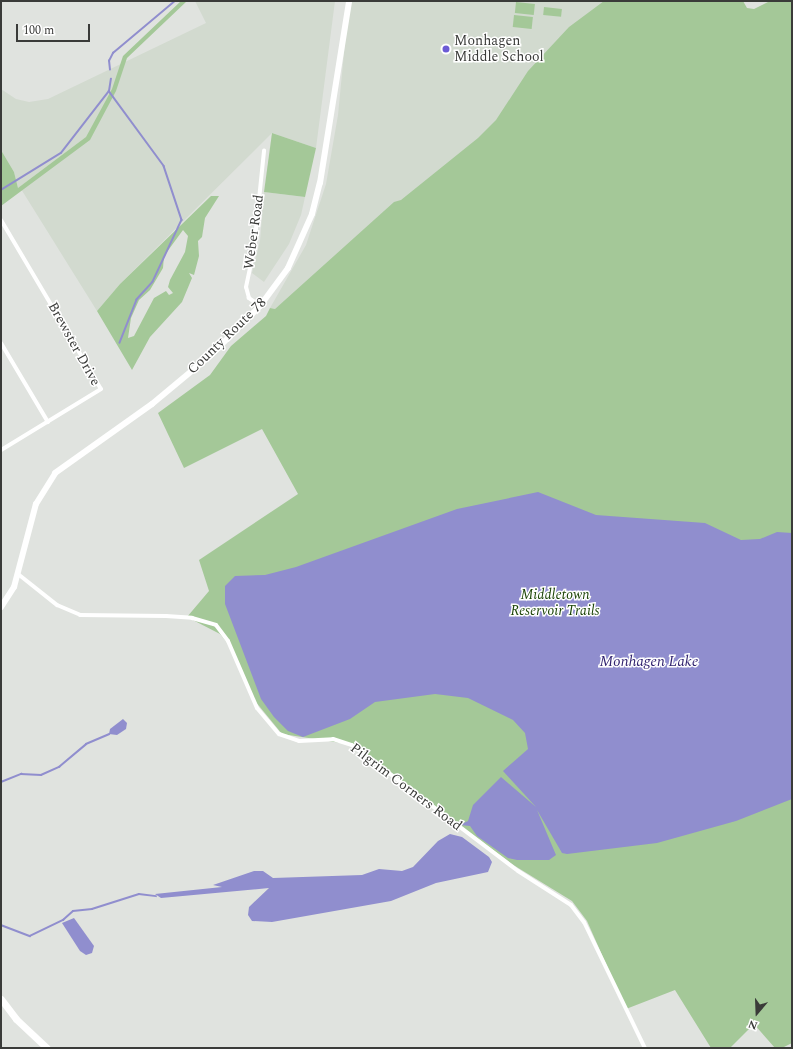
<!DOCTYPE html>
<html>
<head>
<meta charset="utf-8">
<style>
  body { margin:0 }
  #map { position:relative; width:793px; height:1049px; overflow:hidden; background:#e0e3df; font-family:Spectral,serif }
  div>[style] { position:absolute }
  .built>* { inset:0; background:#d2dacf }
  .green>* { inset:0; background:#a4c898; transform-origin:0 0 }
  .water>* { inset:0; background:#908ece }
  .stream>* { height:1.5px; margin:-0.75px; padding:0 0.75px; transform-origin:0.75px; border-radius:0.75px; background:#908ece }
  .street>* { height:4px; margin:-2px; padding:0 2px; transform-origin:2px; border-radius:2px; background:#fff }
  .secondary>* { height:6px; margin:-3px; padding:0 3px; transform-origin:3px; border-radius:3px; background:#fff }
  .primary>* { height:7px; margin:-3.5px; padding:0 3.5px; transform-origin:3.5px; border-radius:3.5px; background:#fff }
  .dots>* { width:11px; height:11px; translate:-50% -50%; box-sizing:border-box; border:2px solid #fff; border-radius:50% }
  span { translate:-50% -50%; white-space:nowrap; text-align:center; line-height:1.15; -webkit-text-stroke:3px #fff; paint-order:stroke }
  .poi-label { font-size:14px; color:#3a3b39 }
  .left { translate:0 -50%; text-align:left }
  .street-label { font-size:14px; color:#3a3b39 }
  .park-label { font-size:14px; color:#1b4406; font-style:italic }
  .water-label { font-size:15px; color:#322470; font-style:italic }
  .frame { position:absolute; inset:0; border:2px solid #3a3b39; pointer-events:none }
  .north { position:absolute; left:737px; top:993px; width:40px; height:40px; -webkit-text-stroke:3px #fff; paint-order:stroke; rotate:199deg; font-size:11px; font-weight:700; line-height:16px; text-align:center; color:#3a3b39 }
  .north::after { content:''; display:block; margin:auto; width:14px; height:18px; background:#3a3b39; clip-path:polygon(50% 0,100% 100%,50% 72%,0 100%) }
  .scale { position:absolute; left:16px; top:24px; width:74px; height:18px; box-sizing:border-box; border:2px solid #3a3b39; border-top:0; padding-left:5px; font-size:12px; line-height:14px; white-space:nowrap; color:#3a3b39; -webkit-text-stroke:3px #fff; paint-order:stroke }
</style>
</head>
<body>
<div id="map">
  <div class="built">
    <i style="clip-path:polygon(195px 1px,335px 1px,316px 148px,272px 133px,120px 284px,97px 311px,21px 189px,18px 188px,14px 172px,1px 150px,1px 89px,16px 99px,29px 102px,48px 99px,206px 23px)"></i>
    <i style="clip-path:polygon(349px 1px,653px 1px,275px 309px,270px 308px,306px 245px,326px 184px,338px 115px)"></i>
    <i style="clip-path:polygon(264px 192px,305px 197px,301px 215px,289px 244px,264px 282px,252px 273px,260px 241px)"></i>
  </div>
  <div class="green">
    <i style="clip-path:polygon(181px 1px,187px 1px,127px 58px,116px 91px,90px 140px,1px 206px,1px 150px,14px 172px,18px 188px,86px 137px,112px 89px,123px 56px)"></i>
    <i style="clip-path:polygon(604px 1px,743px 1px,747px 8px,754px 9px,770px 1px,792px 1px,792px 1043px,782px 1048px,775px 1048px,754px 1024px,730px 1048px,711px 1048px,675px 990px,626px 1009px,587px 921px,572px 901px,515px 866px,348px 744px,282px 734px,255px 701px,229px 645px,220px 634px,187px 617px,209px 591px,199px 560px,298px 494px,262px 429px,184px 468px,158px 413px,210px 375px,231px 346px,266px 316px,270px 308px,275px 309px,394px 202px,401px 200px,478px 138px,496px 120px,528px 71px,569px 27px)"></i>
    <i style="left:516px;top:2px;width:19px;height:11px;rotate:6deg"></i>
    <i style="left:544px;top:7px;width:18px;height:8px;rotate:6deg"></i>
    <i style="left:514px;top:15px;width:19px;height:12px;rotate:6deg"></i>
    <i style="clip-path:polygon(272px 133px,316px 148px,305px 197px,264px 192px)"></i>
    <i style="clip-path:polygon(evenodd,211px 196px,219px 196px,205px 218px,202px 237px,198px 241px,199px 256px,194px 275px,189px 273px,192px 278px,182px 302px,150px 337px,132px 370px,97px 311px,120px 284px,211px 196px,183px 230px,188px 236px,185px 252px,170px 280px,168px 287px,173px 293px,169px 295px,166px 291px,154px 298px,134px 336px,128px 338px,131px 318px,139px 300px,150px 290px,163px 268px,164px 256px,183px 230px)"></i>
  </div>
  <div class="water">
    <i style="clip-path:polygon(538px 492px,596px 515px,705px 523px,741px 540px,760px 539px,777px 532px,792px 533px,792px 799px,736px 821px,657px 843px,567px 854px,562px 853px,537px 810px,556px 855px,549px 860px,517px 860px,508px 858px,477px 836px,470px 826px,460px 825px,468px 821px,473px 805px,501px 777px,536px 807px,503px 771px,528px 749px,525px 733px,513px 720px,468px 698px,435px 694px,375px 702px,350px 719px,303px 737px,288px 731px,274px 717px,261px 699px,225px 604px,225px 586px,235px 576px,265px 575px,296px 567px,457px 509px)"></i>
    <i style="clip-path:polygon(123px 719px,127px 723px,126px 729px,117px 735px,109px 734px,110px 729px)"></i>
    <i style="clip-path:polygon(450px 834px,462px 837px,489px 857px,492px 862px,488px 872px,436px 883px,391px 901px,272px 922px,252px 921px,248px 915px,249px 907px,269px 888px,161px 898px,155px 894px,222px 887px,213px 885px,254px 871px,263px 871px,273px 878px,362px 875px,379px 869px,402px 871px,413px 867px,438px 841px)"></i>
    <i style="clip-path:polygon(74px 918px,94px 946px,92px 953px,86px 955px,80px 951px,62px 923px)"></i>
  </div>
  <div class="stream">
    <i style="left:110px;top:70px;width:9px;rotate:-96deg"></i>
    <i style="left:109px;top:61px;width:9px;rotate:-63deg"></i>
    <i style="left:113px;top:53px;width:81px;rotate:-40deg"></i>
    <i style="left:109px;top:91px;width:93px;rotate:53.7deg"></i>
    <i style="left:164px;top:166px;width:57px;rotate:71.6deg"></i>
    <i style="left:182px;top:220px;width:68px;rotate:115.1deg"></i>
    <i style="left:153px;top:282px;width:24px;rotate:132deg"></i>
    <i style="left:137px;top:300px;width:46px;rotate:111.6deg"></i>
    <i style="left:1px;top:190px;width:70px;rotate:-31.7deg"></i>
    <i style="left:61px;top:153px;width:78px;rotate:-52.3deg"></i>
    <i style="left:109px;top:91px;width:12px;rotate:-81deg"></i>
    <i style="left:1px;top:782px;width:22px;rotate:-22deg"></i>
    <i style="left:21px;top:774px;width:20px;rotate:3deg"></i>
    <i style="left:41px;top:775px;width:20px;rotate:-24deg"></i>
    <i style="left:59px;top:767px;width:35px;rotate:-40deg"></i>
    <i style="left:86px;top:744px;width:25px;rotate:-23deg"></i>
    <i style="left:1px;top:925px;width:31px;rotate:21deg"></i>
    <i style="left:30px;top:936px;width:37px;rotate:-26deg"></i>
    <i style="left:63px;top:920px;width:13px;rotate:-42deg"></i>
    <i style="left:73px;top:911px;width:19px;rotate:-6deg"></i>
    <i style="left:92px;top:909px;width:49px;rotate:-17.7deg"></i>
    <i style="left:139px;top:894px;width:17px;rotate:7deg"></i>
  </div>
  <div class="street">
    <i style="left:1px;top:220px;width:196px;rotate:59.4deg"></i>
    <i style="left:101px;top:389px;width:117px;rotate:148.6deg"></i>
    <i style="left:260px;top:306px;width:14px;rotate:-144deg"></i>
    <i style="left:249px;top:298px;width:11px;rotate:-105deg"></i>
    <i style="left:246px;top:287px;width:40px;rotate:-78deg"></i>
    <i style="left:254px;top:248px;width:98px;rotate:-84.1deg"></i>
    <i style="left:1px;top:343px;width:92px;rotate:59.3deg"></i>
    <i style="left:18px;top:574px;width:50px;rotate:38.5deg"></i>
    <i style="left:57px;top:605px;width:25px;rotate:23deg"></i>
    <i style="left:80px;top:615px;width:86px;rotate:0.7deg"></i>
    <i style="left:166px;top:616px;width:26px;rotate:4deg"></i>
    <i style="left:192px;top:618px;width:25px;rotate:16deg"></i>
    <i style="left:216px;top:625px;width:20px;rotate:53deg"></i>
    <i style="left:228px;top:641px;width:73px;rotate:66.6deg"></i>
    <i style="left:257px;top:708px;width:34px;rotate:50deg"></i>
    <i style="left:279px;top:734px;width:21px;rotate:19deg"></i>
    <i style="left:299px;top:741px;width:34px;rotate:-3deg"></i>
    <i style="left:333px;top:739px;width:20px;rotate:18deg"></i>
    <i style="left:352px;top:745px;width:208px;rotate:37.2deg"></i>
    <i style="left:518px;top:871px;width:63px;rotate:32.7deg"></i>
    <i style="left:571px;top:905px;width:21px;rotate:53deg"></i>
    <i style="left:584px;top:922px;width:140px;rotate:64.2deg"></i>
  </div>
  <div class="secondary">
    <i style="left:1px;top:607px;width:24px;rotate:-57deg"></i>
    <i style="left:14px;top:587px;width:86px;rotate:-75.2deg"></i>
    <i style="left:36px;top:504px;width:36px;rotate:-58deg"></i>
    <i style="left:55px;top:473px;width:119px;rotate:-35.4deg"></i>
    <i style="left:152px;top:404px;width:78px;rotate:-39.8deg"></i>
    <i style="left:212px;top:354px;width:68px;rotate:-45deg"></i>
    <i style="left:260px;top:306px;width:47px;rotate:-53.6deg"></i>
    <i style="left:288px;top:268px;width:59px;rotate:-66deg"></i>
    <i style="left:312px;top:214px;width:32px;rotate:-76deg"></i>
    <i style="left:320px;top:183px;width:184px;rotate:-80.9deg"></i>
  </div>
  <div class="primary">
    <i style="left:1px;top:999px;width:25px;rotate:53deg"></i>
    <i style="left:16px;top:1019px;width:42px;rotate:43.1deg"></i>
  </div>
  <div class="dots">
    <i style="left:446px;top:49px;background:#6c5bd5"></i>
  </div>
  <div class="poi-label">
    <span class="left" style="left:454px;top:49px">Monhagen<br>Middle School</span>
  </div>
  <div class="street-label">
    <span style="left:254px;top:232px;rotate:-82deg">Weber Road</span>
    <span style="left:227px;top:336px;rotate:-44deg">County Route 78</span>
    <span style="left:74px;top:344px;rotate:61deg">Brewster Drive</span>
    <span style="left:406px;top:787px;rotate:37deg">Pilgrim Corners Road</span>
  </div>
  <div class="park-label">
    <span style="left:555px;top:603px">Middletown<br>Reservoir Trails</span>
  </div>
  <div class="water-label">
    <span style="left:649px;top:662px">Monhagen Lake</span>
  </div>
  <div class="frame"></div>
  <div class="north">N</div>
  <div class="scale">100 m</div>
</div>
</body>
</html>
